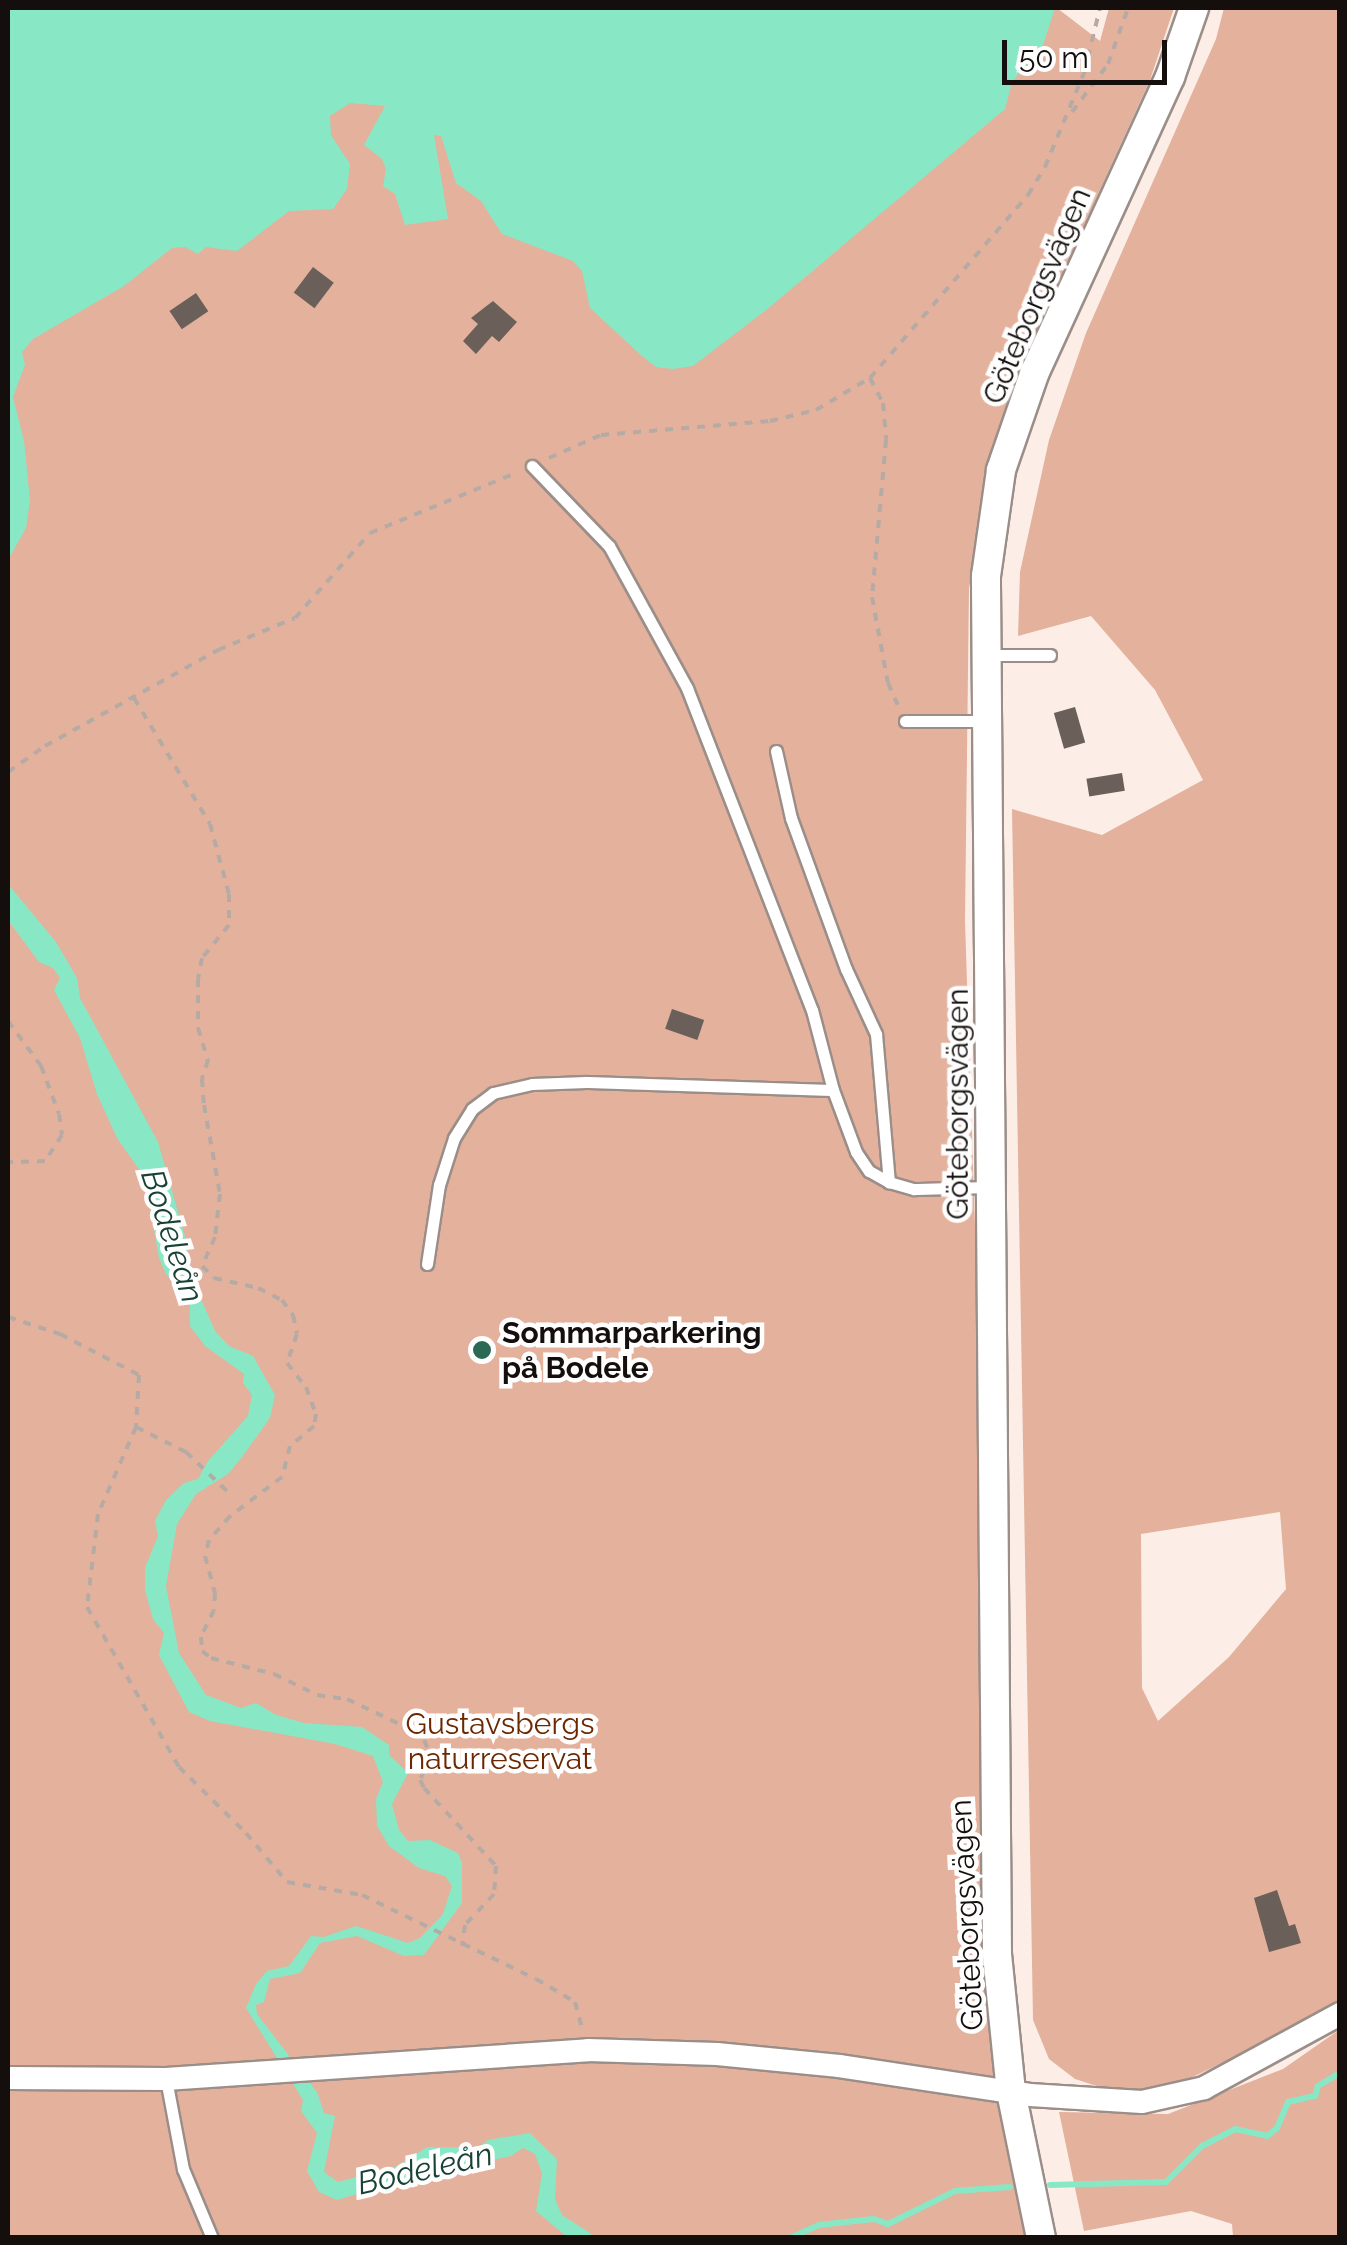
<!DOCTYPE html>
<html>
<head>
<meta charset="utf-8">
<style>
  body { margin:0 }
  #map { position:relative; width:1347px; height:2245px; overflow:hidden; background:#fceee7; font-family:Raleway,sans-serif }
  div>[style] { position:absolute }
  .green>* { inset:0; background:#e3b19c }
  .water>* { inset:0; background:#88e8c5 }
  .stream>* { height:6px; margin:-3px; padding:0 3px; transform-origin:3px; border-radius:3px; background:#88e8c5 }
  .building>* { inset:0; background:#6b5f59; transform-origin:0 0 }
  .path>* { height:4px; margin-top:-2px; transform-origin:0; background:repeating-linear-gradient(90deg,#b6aaa5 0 8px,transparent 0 16px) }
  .roads { filter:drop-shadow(2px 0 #9b8e88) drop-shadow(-2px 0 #9b8e88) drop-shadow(0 2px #9b8e88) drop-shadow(0 -2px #9b8e88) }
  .service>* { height:11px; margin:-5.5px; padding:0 5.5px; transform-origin:5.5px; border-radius:5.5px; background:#fff }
  .minor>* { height:22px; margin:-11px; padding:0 11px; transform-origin:11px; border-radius:11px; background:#fff }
  .tertiary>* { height:28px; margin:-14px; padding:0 14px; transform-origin:14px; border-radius:14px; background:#fff }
  .dots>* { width:28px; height:28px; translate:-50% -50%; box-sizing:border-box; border:5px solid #fefefe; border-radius:50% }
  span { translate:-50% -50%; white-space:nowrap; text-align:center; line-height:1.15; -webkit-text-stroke:9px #fefefe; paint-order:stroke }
  .street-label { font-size:30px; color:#140f0d }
  .poi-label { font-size:30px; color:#140f0d; font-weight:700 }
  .left { translate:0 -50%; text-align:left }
  .park-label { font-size:30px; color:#6b2700 }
  .water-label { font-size:32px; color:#184234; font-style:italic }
  .frame { position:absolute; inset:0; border:10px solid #140f0d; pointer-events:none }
  .scale { position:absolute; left:1002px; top:40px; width:165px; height:45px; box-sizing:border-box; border:5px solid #140f0d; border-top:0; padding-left:12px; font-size:30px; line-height:35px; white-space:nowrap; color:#140f0d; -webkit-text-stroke:8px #fefefe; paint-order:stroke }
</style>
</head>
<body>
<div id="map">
  <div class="green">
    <i style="clip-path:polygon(8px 8px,1057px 8px,1100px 41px,1109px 8px,1174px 8px,1150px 80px,1017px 372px,969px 588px,965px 921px,1002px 2044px,1040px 2237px,8px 2237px)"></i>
    <i style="clip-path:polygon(evenodd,1224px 8px,1339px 8px,1339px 2006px,1168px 2089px,1116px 2092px,1075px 2079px,1049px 2059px,1033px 2020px,1012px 809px,1102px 835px,1203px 780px,1155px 690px,1091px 616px,1018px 636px,1020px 572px,1049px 440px,1086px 333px,1216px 39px,1224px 8px,1280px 1512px,1286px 1589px,1229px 1657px,1158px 1721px,1142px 1688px,1141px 1534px,1280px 1512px)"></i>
    <i style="clip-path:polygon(1339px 2030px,1339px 2237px,1233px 2237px,1232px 2224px,1191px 2211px,1084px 2231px,1059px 2112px,1168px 2114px,1283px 2069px)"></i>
  </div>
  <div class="water">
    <i style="clip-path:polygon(8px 8px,1055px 8px,1043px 45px,1012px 82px,1005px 109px,771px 306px,693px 366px,673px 369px,656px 367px,642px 356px,590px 308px,582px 271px,573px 261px,502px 234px,481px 201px,456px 183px,441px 136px,434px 135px,448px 219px,405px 225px,395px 194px,383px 186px,386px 169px,382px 159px,364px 145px,385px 106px,350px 103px,330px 116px,331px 135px,350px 164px,347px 189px,333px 209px,289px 211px,237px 251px,206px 247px,198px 254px,185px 247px,172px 248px,124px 286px,33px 339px,22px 352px,25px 365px,13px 397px,24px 441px,30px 500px,26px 528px,8px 560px)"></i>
    <i style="clip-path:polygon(8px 884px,56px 942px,77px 978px,80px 998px,158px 1142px,186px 1240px,193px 1281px,215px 1331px,229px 1346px,253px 1356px,275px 1395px,270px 1418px,242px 1457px,228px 1474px,196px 1494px,177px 1524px,166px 1586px,179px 1653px,206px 1695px,241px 1708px,256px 1703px,276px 1715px,304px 1723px,362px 1727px,389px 1745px,389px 1755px,408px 1773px,392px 1804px,399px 1830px,408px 1841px,430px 1840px,458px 1853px,462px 1863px,462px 1903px,424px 1955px,404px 1956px,357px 1936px,320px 1943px,300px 1973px,270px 1979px,264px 2002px,256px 2005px,257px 2014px,317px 2092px,324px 2113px,335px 2116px,324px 2172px,338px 2182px,397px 2166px,427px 2147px,479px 2147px,488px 2140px,530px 2133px,557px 2159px,555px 2199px,562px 2215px,596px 2237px,567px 2237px,536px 2211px,542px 2173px,535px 2154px,523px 2148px,511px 2156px,424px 2174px,337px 2200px,319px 2192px,307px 2171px,317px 2133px,301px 2111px,303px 2100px,246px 2008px,256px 1984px,267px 1971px,289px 1966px,311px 1936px,324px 1937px,356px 1926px,408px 1943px,420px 1938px,443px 1914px,452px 1886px,445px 1876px,419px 1868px,389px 1846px,377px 1826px,376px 1799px,383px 1782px,373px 1756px,335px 1744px,210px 1721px,189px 1712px,159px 1655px,164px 1633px,153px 1619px,145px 1590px,145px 1568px,158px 1536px,155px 1521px,166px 1500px,184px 1483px,198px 1479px,208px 1461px,248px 1416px,252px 1395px,243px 1383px,244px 1374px,205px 1346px,190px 1326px,190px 1300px,166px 1274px,159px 1258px,145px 1178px,117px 1138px,97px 1094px,80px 1038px,54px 990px,60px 978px,53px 968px,39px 962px,8px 920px)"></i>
  </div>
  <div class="stream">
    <i style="left:1050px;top:2185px;width:116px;rotate:-1.5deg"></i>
    <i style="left:1166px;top:2182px;width:51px;rotate:-45deg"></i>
    <i style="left:1202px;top:2146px;width:37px;rotate:-27deg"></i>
    <i style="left:1235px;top:2129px;width:33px;rotate:12deg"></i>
    <i style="left:1267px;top:2136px;width:13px;rotate:-39deg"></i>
    <i style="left:1277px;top:2128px;width:28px;rotate:-67deg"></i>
    <i style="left:1288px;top:2102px;width:28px;rotate:-13deg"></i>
    <i style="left:1315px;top:2096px;width:10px;rotate:-73deg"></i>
    <i style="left:1318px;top:2086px;width:26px;rotate:-31deg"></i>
    <i style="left:790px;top:2238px;width:32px;rotate:-24deg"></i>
    <i style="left:819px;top:2225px;width:55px;rotate:-6.2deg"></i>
    <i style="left:874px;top:2219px;width:15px;rotate:20deg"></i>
    <i style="left:888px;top:2224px;width:75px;rotate:-26.2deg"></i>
    <i style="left:955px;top:2191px;width:55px;rotate:-4.2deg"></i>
  </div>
  <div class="building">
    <i style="left:313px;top:267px;width:26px;height:32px;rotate:37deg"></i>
    <i style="left:196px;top:293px;width:22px;height:32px;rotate:56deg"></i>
    <i style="clip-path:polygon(493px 301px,517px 322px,499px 342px,492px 336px,476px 354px,463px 341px,478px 324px,471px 318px)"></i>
    <i style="left:1075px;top:707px;width:37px;height:22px;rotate:74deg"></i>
    <i style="left:1122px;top:773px;width:18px;height:36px;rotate:81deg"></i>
    <i style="left:672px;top:1009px;width:34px;height:21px;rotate:19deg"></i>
    <i style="clip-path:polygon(1277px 1890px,1289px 1926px,1295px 1924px,1301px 1943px,1269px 1952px,1254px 1898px)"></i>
  </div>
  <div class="path">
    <i style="left:1072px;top:112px;width:60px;rotate:-53.1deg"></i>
    <i style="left:1108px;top:64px;width:59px;rotate:-70.3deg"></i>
    <i style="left:870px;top:378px;width:28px;rotate:63deg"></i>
    <i style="left:883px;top:403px;width:37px;rotate:85deg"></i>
    <i style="left:886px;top:440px;width:158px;rotate:95.1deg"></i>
    <i style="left:872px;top:597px;width:87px;rotate:79.5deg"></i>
    <i style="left:888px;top:683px;width:24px;rotate:66deg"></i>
    <i style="left:549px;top:458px;width:57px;rotate:-23.9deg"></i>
    <i style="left:601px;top:435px;width:170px;rotate:-4.7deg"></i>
    <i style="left:770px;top:421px;width:47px;rotate:-13.4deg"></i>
    <i style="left:816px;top:410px;width:63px;rotate:-30.7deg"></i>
    <i style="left:870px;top:378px;width:242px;rotate:-49.2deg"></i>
    <i style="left:1028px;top:195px;width:33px;rotate:-59deg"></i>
    <i style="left:1045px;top:167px;width:102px;rotate:-67.5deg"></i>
    <i style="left:1084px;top:73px;width:67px;rotate:-76.2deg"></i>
    <i style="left:134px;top:698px;width:147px;rotate:58.9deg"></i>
    <i style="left:210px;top:824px;width:73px;rotate:74.8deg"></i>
    <i style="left:229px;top:894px;width:31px;rotate:90deg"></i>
    <i style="left:229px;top:925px;width:43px;rotate:129.3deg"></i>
    <i style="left:202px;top:958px;width:21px;rotate:101deg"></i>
    <i style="left:198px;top:979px;width:49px;rotate:90deg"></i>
    <i style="left:198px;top:1028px;width:34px;rotate:73deg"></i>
    <i style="left:208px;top:1060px;width:20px;rotate:108deg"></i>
    <i style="left:202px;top:1079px;width:26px;rotate:86deg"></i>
    <i style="left:204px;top:1105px;width:90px;rotate:79.8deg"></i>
    <i style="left:220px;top:1194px;width:43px;rotate:96.6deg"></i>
    <i style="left:215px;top:1237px;width:32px;rotate:114deg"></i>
    <i style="left:202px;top:1266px;width:17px;rotate:45deg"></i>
    <i style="left:214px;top:1278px;width:45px;rotate:12.8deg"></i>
    <i style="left:258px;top:1288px;width:27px;rotate:27deg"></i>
    <i style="left:282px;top:1300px;width:19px;rotate:54deg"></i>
    <i style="left:293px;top:1315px;width:19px;rotate:78deg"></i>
    <i style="left:297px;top:1334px;width:31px;rotate:109deg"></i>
    <i style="left:287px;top:1363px;width:31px;rotate:52deg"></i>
    <i style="left:306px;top:1387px;width:29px;rotate:70deg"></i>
    <i style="left:316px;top:1414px;width:12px;rotate:99deg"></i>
    <i style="left:314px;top:1426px;width:31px;rotate:140deg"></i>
    <i style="left:290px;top:1446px;width:32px;rotate:104deg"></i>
    <i style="left:282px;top:1477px;width:65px;rotate:143.1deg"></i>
    <i style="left:230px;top:1516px;width:32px;rotate:131deg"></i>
    <i style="left:209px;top:1540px;width:16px;rotate:104deg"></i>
    <i style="left:205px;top:1556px;width:38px;rotate:75deg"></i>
    <i style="left:215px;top:1593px;width:17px;rotate:93deg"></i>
    <i style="left:214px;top:1610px;width:30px;rotate:116deg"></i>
    <i style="left:201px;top:1637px;width:14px;rotate:86deg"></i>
    <i style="left:202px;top:1651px;width:11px;rotate:38deg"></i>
    <i style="left:211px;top:1658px;width:65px;rotate:14.3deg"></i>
    <i style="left:274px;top:1674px;width:48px;rotate:26deg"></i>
    <i style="left:317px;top:1695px;width:30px;rotate:8deg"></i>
    <i style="left:347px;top:1699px;width:76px;rotate:25.6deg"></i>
    <i style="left:416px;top:1732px;width:11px;rotate:45deg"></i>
    <i style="left:424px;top:1740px;width:17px;rotate:66deg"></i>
    <i style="left:431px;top:1756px;width:26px;rotate:115deg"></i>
    <i style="left:420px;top:1780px;width:9px;rotate:63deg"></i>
    <i style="left:424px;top:1788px;width:106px;rotate:47.3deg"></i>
    <i style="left:496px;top:1866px;width:28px;rotate:94deg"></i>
    <i style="left:494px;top:1894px;width:42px;rotate:133.1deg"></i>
    <i style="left:465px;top:1925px;width:21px;rotate:98deg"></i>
    <i style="left:8px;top:772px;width:45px;rotate:-35.1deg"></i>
    <i style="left:45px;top:746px;width:198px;rotate:-29deg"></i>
    <i style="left:218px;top:650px;width:83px;rotate:-22.6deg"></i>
    <i style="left:295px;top:618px;width:113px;rotate:-48.6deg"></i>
    <i style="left:370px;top:533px;width:160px;rotate:-22.4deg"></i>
    <i style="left:8px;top:1021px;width:56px;rotate:53.7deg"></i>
    <i style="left:41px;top:1066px;width:51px;rotate:69.4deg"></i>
    <i style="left:59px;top:1114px;width:21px;rotate:82deg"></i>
    <i style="left:62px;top:1135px;width:31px;rotate:123deg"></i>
    <i style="left:45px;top:1161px;width:37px;rotate:178deg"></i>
    <i style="left:8px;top:1317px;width:55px;rotate:18.1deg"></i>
    <i style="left:60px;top:1334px;width:89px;rotate:27.4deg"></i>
    <i style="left:139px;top:1375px;width:52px;rotate:93.3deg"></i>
    <i style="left:136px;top:1427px;width:95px;rotate:113.6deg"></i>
    <i style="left:98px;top:1514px;width:94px;rotate:96.7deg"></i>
    <i style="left:87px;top:1607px;width:185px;rotate:60.1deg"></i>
    <i style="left:179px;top:1767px;width:94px;rotate:44.6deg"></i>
    <i style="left:246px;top:1833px;width:64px;rotate:50.1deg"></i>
    <i style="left:287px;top:1882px;width:76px;rotate:9.8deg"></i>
    <i style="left:362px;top:1895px;width:193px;rotate:25.8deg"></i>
    <i style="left:536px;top:1979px;width:45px;rotate:30.5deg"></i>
    <i style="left:575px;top:2002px;width:28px;rotate:75deg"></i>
    <i style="left:136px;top:1427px;width:56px;rotate:26.6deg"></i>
    <i style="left:186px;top:1452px;width:59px;rotate:43.6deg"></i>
  </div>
  <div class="roads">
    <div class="service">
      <i style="left:532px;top:466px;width:111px;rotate:46.1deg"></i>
      <i style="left:609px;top:546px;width:162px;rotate:61.2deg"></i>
      <i style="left:687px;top:688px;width:345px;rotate:68.8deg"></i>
      <i style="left:812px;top:1010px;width:83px;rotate:75.3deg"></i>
      <i style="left:833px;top:1090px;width:66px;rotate:69.6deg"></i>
      <i style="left:856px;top:1152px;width:23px;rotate:56deg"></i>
      <i style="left:869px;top:1171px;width:23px;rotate:29deg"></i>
      <i style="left:889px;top:1182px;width:26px;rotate:16deg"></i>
      <i style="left:914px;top:1189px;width:76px;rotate:-1.5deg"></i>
      <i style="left:987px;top:655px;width:63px"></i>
      <i style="left:905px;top:721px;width:81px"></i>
      <i style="left:776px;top:751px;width:69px;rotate:77.4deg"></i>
      <i style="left:791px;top:818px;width:161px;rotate:70deg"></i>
      <i style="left:846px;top:969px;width:72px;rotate:65.2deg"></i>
      <i style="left:876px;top:1034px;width:149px;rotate:85deg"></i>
      <i style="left:427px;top:1264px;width:80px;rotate:-81.4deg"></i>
      <i style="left:439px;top:1185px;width:49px;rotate:-72.3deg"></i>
      <i style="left:454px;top:1138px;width:34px;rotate:-58deg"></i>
      <i style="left:472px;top:1109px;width:26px;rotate:-37deg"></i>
      <i style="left:493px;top:1093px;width:40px;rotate:-13deg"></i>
      <i style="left:532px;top:1084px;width:54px;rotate:-2.1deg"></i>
      <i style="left:586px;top:1082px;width:247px;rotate:1.9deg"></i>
      <i style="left:166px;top:2079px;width:92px;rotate:79.3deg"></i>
      <i style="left:183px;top:2169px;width:75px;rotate:67.2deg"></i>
    </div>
    <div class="minor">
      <i style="left:8px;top:2078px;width:158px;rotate:0.4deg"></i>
      <i style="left:166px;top:2079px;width:423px;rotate:-3.9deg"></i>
      <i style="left:588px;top:2050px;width:129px;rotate:1.8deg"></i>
      <i style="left:717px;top:2054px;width:123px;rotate:5.6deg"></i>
      <i style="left:839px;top:2066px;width:193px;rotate:8.6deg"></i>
      <i style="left:1030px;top:2095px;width:112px;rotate:3.6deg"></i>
      <i style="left:1142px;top:2102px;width:64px;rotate:-12.7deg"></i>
      <i style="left:1204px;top:2088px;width:155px;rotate:-28.6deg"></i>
    </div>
    <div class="tertiary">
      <i style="left:1041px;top:2238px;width:149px;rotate:-101.6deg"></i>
      <i style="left:1011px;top:2092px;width:139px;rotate:-95.8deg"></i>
      <i style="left:997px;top:1954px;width:1378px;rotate:-90.46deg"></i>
      <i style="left:986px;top:576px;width:107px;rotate:-81.9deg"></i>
      <i style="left:1001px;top:470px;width:102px;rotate:-71deg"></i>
      <i style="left:1034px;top:374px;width:327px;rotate:-65.4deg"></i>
      <i style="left:1170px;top:77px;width:73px;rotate:-70.8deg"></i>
    </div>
  </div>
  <div class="dots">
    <i style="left:482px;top:1350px;background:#2c6954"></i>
  </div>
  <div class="street-label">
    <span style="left:1037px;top:296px;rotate:-67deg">Göteborgsvägen</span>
    <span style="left:958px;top:1104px;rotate:-90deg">Göteborgsvägen</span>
    <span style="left:967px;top:1915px;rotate:-93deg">Göteborgsvägen</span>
  </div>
  <div class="poi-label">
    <span class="left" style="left:502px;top:1350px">Sommarparkering<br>på Bodele</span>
  </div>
  <div class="park-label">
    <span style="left:500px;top:1741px">Gustavsbergs<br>naturreservat</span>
  </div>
  <div class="water-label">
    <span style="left:172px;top:1236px;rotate:72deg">Bodeleån</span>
    <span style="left:425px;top:2169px;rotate:-13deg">Bodeleån</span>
  </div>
  <div class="frame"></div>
  <div class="scale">50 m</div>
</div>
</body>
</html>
